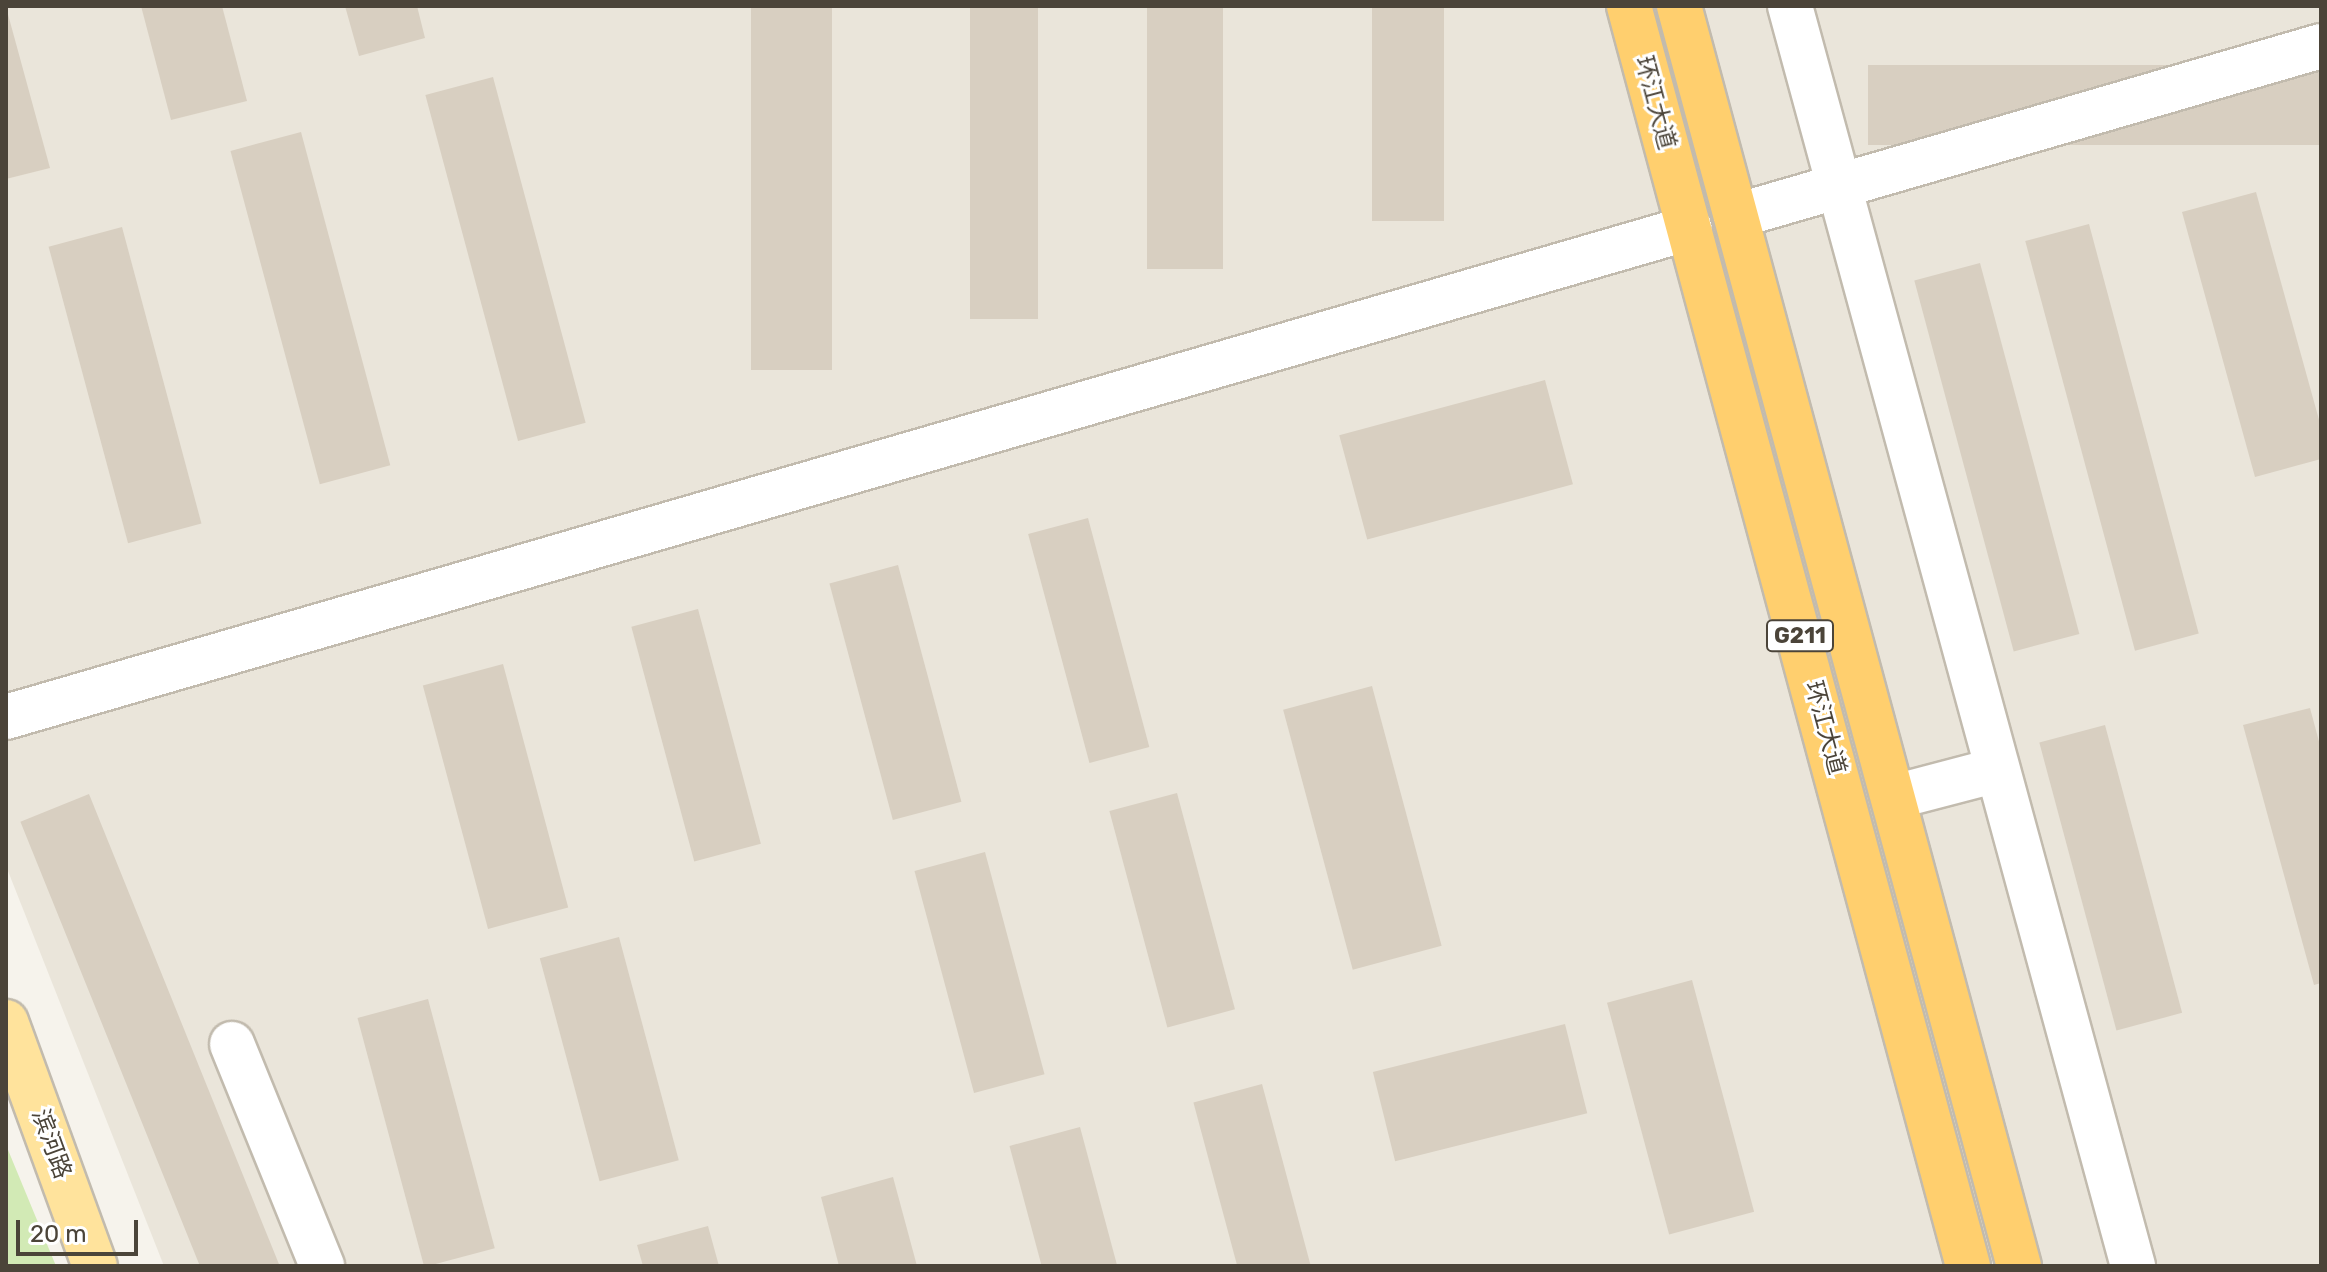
<!DOCTYPE html>
<html>
<head>
<meta charset="utf-8">
<style>
  body { margin:0 }
  #map { position:relative; width:2327px; height:1272px; overflow:hidden; background:#f6f3ec; font-family:Rubik,"Noto Sans SC",sans-serif }
  div>[style] { position:absolute }
  .residential>* { inset:0; background:#eae5da }
  .green>* { inset:0; background:#d2eab5 }
  .building>* { inset:0; background:#d8cfc1; transform-origin:0 0 }
  .roads { filter:drop-shadow(2px 0 #c2bbae) drop-shadow(-2px 0 #c2bbae) drop-shadow(0 2px #c2bbae) drop-shadow(0 -2px #c2bbae) }
  .minor>* { height:44px; margin:-22px; padding:0 22px; transform-origin:22px; border-radius:22px; background:#fff }
  .major>* { height:44px; margin:-22px; padding:0 22px; transform-origin:22px; border-radius:22px; background:#ffe39c }
  .highway>* { height:44px; margin:-22px; padding:0 22px; transform-origin:22px; border-radius:22px; background:#ffcf6e }
  span { translate:-50% -50%; white-space:nowrap; text-align:center; line-height:1.15; -webkit-text-stroke:6px #fff; paint-order:stroke }
  .shield-label span { padding:2px 6px; background:#fff; border:2px solid; border-radius:6px; -webkit-text-stroke-width:0 }
  .shield-label { font-size:22px; color:#4b4439; font-weight:700 }
  .street-label { font-size:24px; color:#4b4439 }
  .frame { position:absolute; inset:0; border:8px solid #4b4439; pointer-events:none }
  .scale { position:absolute; left:16px; top:1220px; width:122px; height:36px; box-sizing:border-box; border:4px solid #4b4439; border-top:0; padding-left:10px; font-size:24px; line-height:28px; white-space:nowrap; color:#4b4439; -webkit-text-stroke:6px #fff; paint-order:stroke }
</style>
</head>
<body>
<div id="map">
  <div class="residential">
    <i style="clip-path:polygon(6px 6px,2321px 6px,2321px 1266px,164px 1266px,6px 866px)"></i>
  </div>
  <div class="green">
    <i style="clip-path:polygon(6px 1145px,56px 1266px,6px 1266px)"></i>
  </div>
  <div class="building">
    <i style="clip-path:polygon(141px 6px,222px 6px,247px 101px,171px 120px)"></i>
    <i style="clip-path:polygon(345px 6px,417px 6px,425px 38px,359px 56px)"></i>
    <i style="left:751px;top:6px;width:81px;height:364px"></i>
    <i style="left:970px;top:6px;width:68px;height:313px"></i>
    <i style="left:1147px;top:6px;width:76px;height:263px"></i>
    <i style="left:1372px;top:6px;width:72px;height:215px"></i>
    <i style="clip-path:polygon(6px 7px,50px 168px,6px 179px)"></i>
    <i style="left:2321px;top:65px;width:80px;height:453px;rotate:90deg"></i>
    <i style="left:493px;top:77px;width:358px;height:70px;rotate:75deg"></i>
    <i style="left:301px;top:132px;width:345px;height:73px;rotate:75deg"></i>
    <i style="clip-path:polygon(2256px 192px,2321px 427px,2321px 459px,2255px 477px,2182px 212px)"></i>
    <i style="left:2089px;top:224px;width:424px;height:66px;rotate:75deg"></i>
    <i style="left:122px;top:227px;width:307px;height:76px;rotate:75deg"></i>
    <i style="left:1980px;top:263px;width:384px;height:68px;rotate:75deg"></i>
    <i style="left:1545px;top:380px;width:108px;height:213px;rotate:75deg"></i>
    <i style="left:1088px;top:518px;width:237px;height:62px;rotate:75deg"></i>
    <i style="left:898px;top:565px;width:245px;height:71px;rotate:75deg"></i>
    <i style="left:698px;top:609px;width:243px;height:69px;rotate:75deg"></i>
    <i style="left:503px;top:664px;width:252px;height:83px;rotate:75deg"></i>
    <i style="left:1372px;top:686px;width:269px;height:92px;rotate:75deg"></i>
    <i style="clip-path:polygon(2310px 708px,2321px 749px,2321px 983px,2314px 985px,2243px 725px)"></i>
    <i style="left:2105px;top:725px;width:298px;height:68px;rotate:75deg"></i>
    <i style="left:1177px;top:793px;width:224px;height:70px;rotate:75deg"></i>
    <i style="left:89px;top:794px;width:510px;height:74px;rotate:68deg"></i>
    <i style="left:985px;top:852px;width:230px;height:73px;rotate:75deg"></i>
    <i style="left:619px;top:937px;width:231px;height:82px;rotate:75deg"></i>
    <i style="left:1692px;top:980px;width:240px;height:88px;rotate:75deg"></i>
    <i style="left:428px;top:999px;width:258px;height:73px;rotate:75deg"></i>
    <i style="left:1565px;top:1024px;width:92px;height:198px;rotate:76deg"></i>
    <i style="left:1262px;top:1084px;width:188px;height:71px;rotate:75deg"></i>
    <i style="left:1080px;top:1127px;width:144px;height:73px;rotate:75deg"></i>
    <i style="clip-path:polygon(893px 1177px,917px 1266px,839px 1266px,821px 1197px)"></i>
    <i style="clip-path:polygon(708px 1226px,719px 1266px,643px 1266px,637px 1245px)"></i>
  </div>
  <div class="roads">
    <div class="minor">
      <i style="left:1790px;top:6px;width:1306px;rotate:74.77deg"></i>
      <i style="left:1736px;top:216px;width:609px;rotate:-16.2deg"></i>
      <i style="left:6px;top:717px;width:1753px;rotate:-16.2deg"></i>
      <i style="left:1894px;top:797px;width:106px;rotate:-14.7deg"></i>
      <i style="left:232px;top:1044px;width:240px;rotate:67.9deg"></i>
    </div>
    <div class="major">
      <i style="left:6px;top:1022px;width:260px;rotate:70deg"></i>
    </div>
    <div class="highway">
      <i style="left:1629px;top:6px;width:1305px;rotate:74.94deg"></i>
      <i style="left:1679px;top:6px;width:1305px;rotate:74.9deg"></i>
    </div>
  </div>
  <div class="shield-label">
    <span style="left:1800px;top:636px">G211</span>
  </div>
  <div class="street-label">
    <span style="left:1655px;top:103px;rotate:75deg">环江大道</span>
    <span style="left:1825px;top:728px;rotate:75deg">环江大道</span>
    <span style="left:51px;top:1144px;rotate:70deg">滨河路</span>
  </div>
  <div class="frame"></div>
  <div class="scale">20 m</div>
</div>
</body>
</html>
